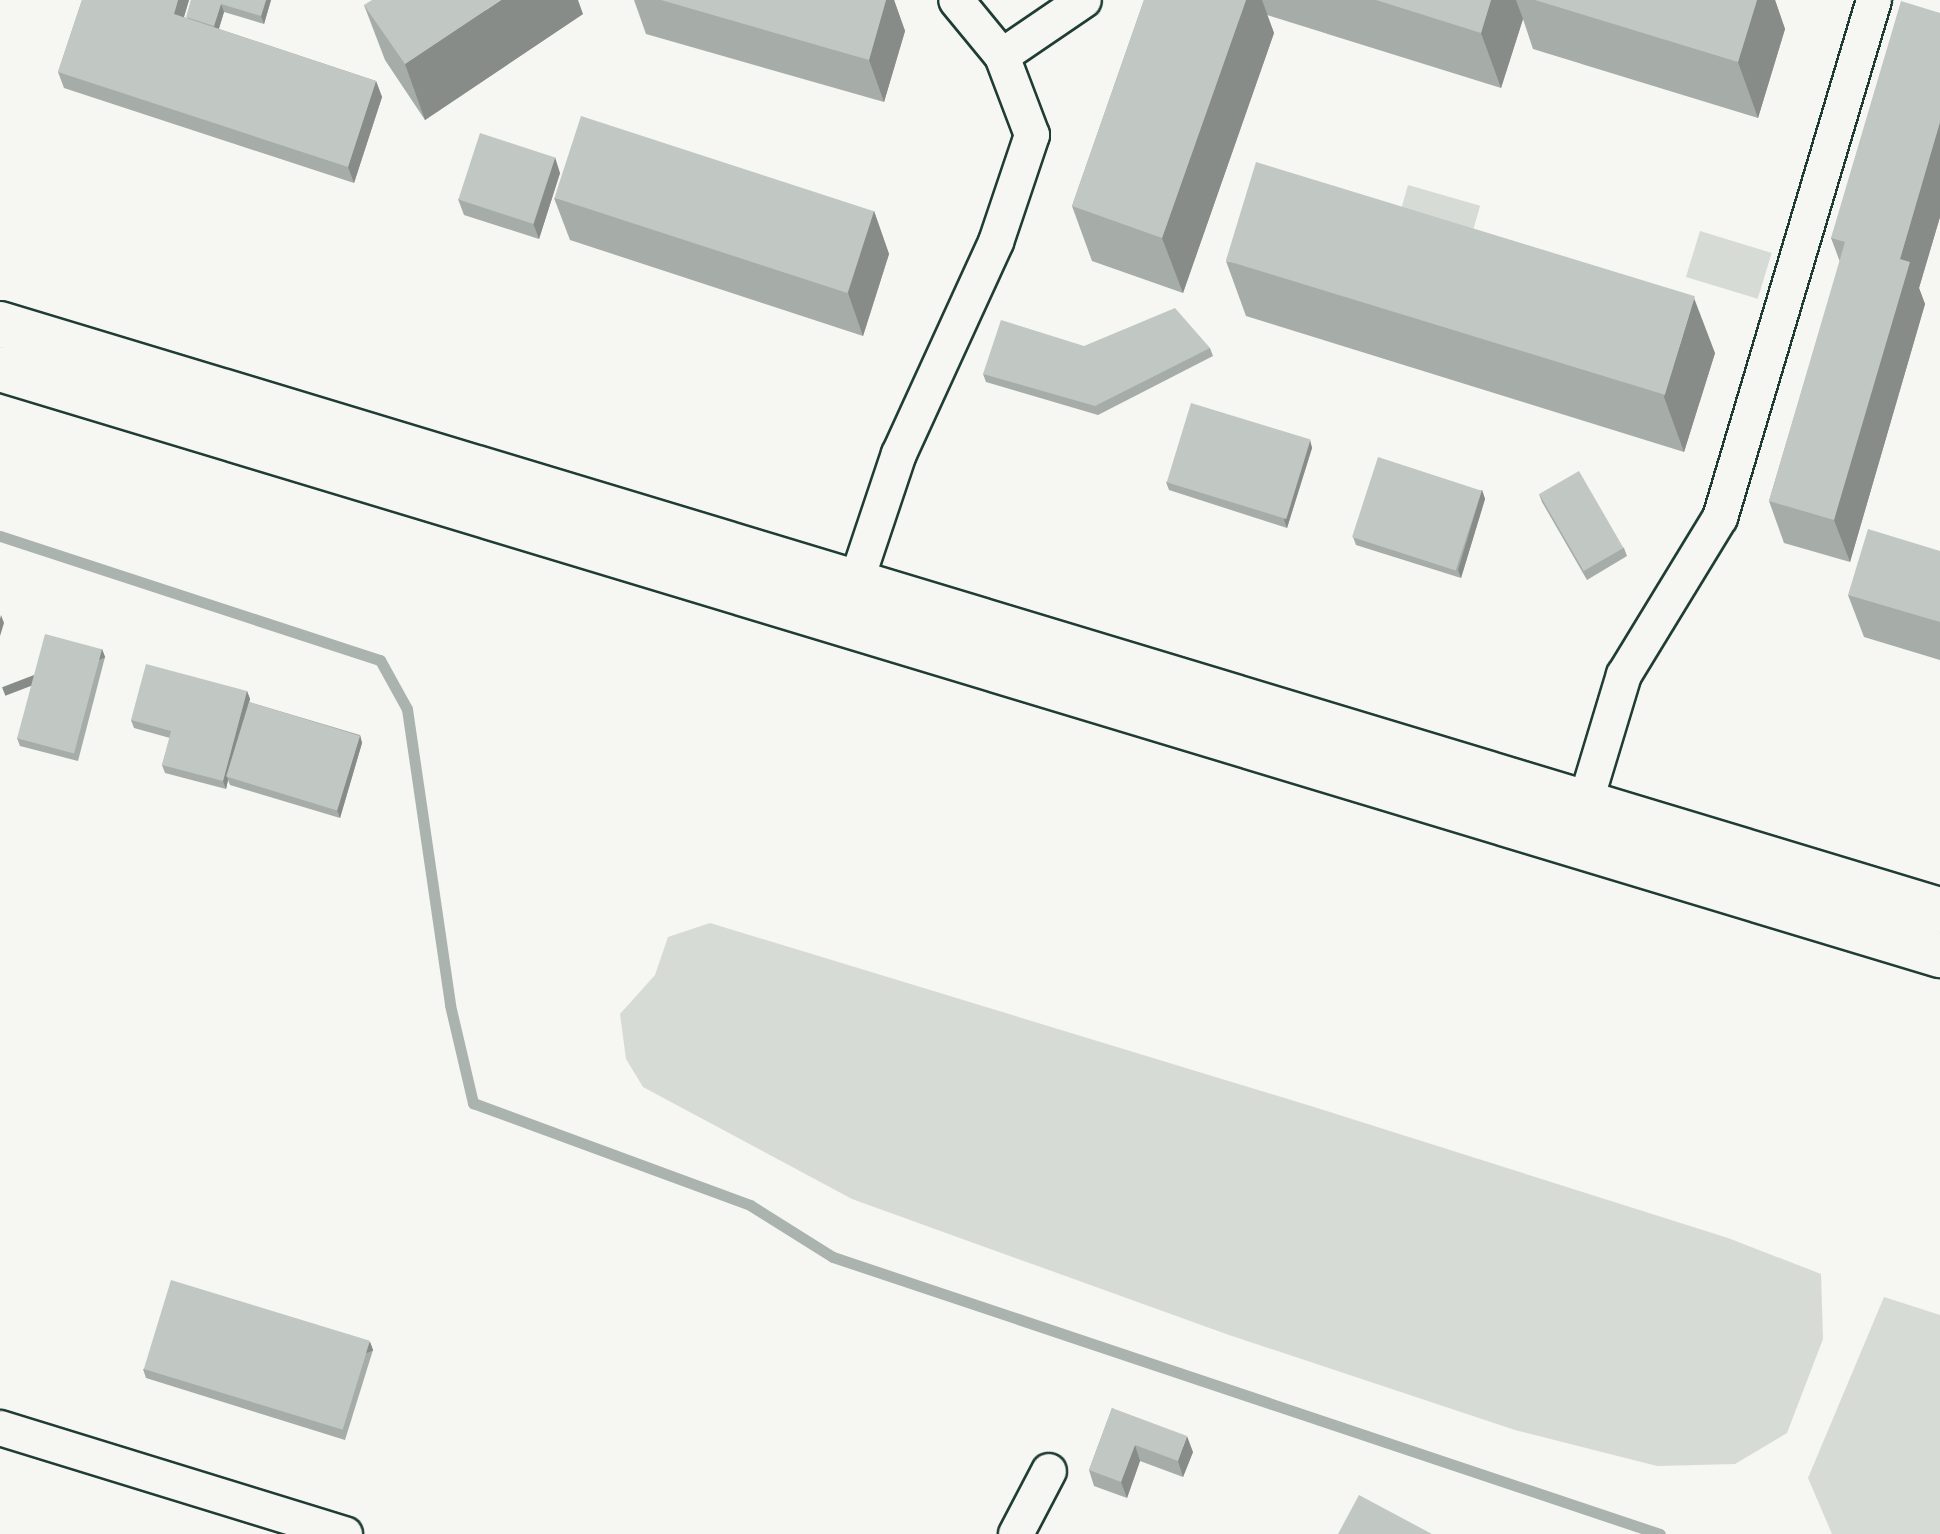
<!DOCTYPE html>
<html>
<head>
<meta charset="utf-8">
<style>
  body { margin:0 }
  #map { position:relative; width:1940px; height:1534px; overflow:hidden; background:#f6f6f2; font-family:Mali,sans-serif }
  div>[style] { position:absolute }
  .green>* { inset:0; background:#d6dbd6; transform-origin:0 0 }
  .stream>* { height:11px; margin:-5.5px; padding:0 5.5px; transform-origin:5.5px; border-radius:5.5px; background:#aab3ae }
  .roads { filter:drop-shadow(2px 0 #1f3d34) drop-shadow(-2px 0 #1f3d34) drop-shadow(0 2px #1f3d34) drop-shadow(0 -2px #1f3d34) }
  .minor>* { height:34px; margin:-17px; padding:0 17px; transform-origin:17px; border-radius:17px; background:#f6f6f2 }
  .secondary>* { height:44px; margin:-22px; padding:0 22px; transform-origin:22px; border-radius:22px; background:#f6f6f2 }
  .wall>* { inset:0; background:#a6aca8 }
  .shaded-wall>* { inset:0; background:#878c88; transform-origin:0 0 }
  .building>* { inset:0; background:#c1c8c3; transform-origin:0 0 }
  span { translate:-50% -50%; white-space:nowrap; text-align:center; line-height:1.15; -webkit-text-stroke:8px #f6f6f2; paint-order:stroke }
</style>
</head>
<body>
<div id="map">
  <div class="green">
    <i style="left:1408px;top:185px;width:75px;height:37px;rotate:16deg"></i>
    <i style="left:1700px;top:231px;width:75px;height:48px;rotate:17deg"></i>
    <i style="clip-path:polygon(710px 923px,1314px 1107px,1728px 1238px,1821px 1274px,1823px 1339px,1787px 1433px,1735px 1464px,1657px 1466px,1515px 1430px,1229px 1335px,852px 1199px,643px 1087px,626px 1059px,620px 1014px,655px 975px,668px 937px)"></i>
    <i style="clip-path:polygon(1884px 1297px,1940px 1315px,1940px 1534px,1832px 1534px,1808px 1478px)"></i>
  </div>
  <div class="stream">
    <i style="left:0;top:536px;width:400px;rotate:18.1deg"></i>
    <i style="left:380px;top:660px;width:56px;rotate:61.1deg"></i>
    <i style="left:407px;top:709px;width:299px;rotate:81.7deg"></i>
    <i style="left:450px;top:1005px;width:101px;rotate:76.8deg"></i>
    <i style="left:473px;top:1103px;width:295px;rotate:20.2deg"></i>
    <i style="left:750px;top:1205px;width:98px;rotate:32.1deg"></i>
    <i style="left:833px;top:1257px;width:872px;rotate:18.52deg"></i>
  </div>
  <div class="roads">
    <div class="minor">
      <i style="left:1002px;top:56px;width:99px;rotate:-34.3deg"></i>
      <i style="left:848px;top:606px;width:160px;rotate:-71.5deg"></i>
      <i style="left:899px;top:454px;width:233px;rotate:-65.4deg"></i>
      <i style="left:996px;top:242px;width:113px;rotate:-71.4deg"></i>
      <i style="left:1032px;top:135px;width:85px;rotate:-110.8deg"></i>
      <i style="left:1002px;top:56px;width:72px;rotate:-129.4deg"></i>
      <i style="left:1578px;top:827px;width:159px;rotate:-73.2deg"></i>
      <i style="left:1624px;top:675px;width:184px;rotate:-58.6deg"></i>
      <i style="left:1720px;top:518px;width:540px;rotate:-73.44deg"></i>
      <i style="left:0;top:1428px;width:361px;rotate:17.1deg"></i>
      <i style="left:1016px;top:1534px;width:71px;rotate:-62.4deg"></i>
    </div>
    <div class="secondary">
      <i style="left:0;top:324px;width:2027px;rotate:16.81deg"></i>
      <i style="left:0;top:369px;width:2027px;rotate:16.81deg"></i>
    </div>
  </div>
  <div class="wall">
    <i style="clip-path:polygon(82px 0,189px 0,184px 17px,187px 18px,191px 0,271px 0,264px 24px,224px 12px,219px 29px,376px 81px,382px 97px,354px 183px,64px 88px,58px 72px)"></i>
    <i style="clip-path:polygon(634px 0,894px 0,905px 31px,884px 102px,646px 34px)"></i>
    <i style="clip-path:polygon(1144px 0,1775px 0,1785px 29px,1758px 118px,1533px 49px,1523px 19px,1501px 88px,1267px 15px,1274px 33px,1183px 293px,1092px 261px,1072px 206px)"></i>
    <i style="clip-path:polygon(364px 5px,583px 14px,425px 120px,385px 60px)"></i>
    <i style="clip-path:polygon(1940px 13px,1940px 217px,1919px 288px,1925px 304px,1850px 562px,1784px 543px,1769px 501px,1840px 262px,1831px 238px)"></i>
    <i style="clip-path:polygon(560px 173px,539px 239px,464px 215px,458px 199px)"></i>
    <i style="clip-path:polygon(554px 198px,874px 211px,889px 254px,863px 336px,570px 240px)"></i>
    <i style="clip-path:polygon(1226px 261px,1715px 353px,1684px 452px,1246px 316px)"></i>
    <i style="clip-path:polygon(1084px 346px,1210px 348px,1213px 356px,1098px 415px,986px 382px,983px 374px)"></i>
    <i style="clip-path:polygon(1310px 440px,1312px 448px,1287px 528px,1169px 490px,1166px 482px)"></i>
    <i style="clip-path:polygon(1482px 490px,1485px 499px,1461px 578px,1356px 545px,1353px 537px)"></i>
    <i style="clip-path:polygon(1539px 494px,1624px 548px,1627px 556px,1587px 580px,1542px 502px)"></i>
    <i style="clip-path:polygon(1940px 551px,1940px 660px,1864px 637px,1848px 595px)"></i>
    <i style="clip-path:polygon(102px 649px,105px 657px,78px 761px,20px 746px,17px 738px)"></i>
    <i style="clip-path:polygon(247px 691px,250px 699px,249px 702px,360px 735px,362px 743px,340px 818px,230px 785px,228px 780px,226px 789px,165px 773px,162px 765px,170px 738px,134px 728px,131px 720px)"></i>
    <i style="clip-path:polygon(370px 1342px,373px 1350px,345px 1440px,146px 1378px,143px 1369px)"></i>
    <i style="clip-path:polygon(1112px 1408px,1193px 1452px,1183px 1477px,1140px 1461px,1127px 1498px,1094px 1486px,1089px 1470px)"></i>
  </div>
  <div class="shaded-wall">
    <i style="clip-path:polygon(178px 0,189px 0,180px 30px,174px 14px)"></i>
    <i style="clip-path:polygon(266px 0,271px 0,264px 24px,261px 16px)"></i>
    <i style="clip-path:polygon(501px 0,578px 0,583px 14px,425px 120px,405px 64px)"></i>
    <i style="clip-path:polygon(886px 0,894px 0,905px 31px,884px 102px,869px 60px)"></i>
    <i style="clip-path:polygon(1246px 0,1262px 0,1274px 33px,1183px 293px,1162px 238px)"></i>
    <i style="clip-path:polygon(1491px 0,1516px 0,1523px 19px,1501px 88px,1481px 33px)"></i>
    <i style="clip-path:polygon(1757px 0,1775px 0,1785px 29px,1758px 118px,1738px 62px)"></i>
    <i style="clip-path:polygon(221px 4px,224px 12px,217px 34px,214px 26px)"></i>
    <i style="clip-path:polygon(376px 81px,382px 97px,354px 183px,348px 167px)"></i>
    <i style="clip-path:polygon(1940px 122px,1940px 217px,1919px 288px,1925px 304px,1850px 562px,1834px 520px,1900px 259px)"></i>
    <i style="clip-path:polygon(555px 157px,560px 173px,539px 239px,533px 223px)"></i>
    <i style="clip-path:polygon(874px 211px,889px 254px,863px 336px,848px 293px)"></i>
    <i style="clip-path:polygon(1694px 298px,1715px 353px,1684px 452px,1664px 397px)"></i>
    <i style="clip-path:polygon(1310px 440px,1312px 448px,1287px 528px,1284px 520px)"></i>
    <i style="clip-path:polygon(1482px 490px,1485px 499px,1461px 578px,1458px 570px)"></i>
    <i style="clip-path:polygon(1px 615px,4px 623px,0 636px,0 619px)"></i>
    <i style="left:102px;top:649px;width:9px;height:107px;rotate:69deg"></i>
    <i style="clip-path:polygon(247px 691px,250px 699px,229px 777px,227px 777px,228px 780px,226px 789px,223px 781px)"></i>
    <i style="clip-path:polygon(360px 735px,362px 743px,340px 818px,337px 810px)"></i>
    <i style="left:370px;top:1342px;width:9px;height:94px;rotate:69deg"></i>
    <i style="clip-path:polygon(1187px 1436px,1193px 1452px,1183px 1477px,1178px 1461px)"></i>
    <i style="clip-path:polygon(1135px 1445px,1140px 1461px,1127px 1498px,1121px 1482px)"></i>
  </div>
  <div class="building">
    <i style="clip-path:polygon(82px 0,178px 0,174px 14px,376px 81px,348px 167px,58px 72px)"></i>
    <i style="clip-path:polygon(191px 0,266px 0,261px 16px,221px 4px,214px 26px,186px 17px)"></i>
    <i style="clip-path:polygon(372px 0,501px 0,405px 64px,364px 5px)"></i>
    <i style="clip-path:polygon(661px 0,886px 0,869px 60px)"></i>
    <i style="clip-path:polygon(1144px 0,1246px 0,1162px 238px,1072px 206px)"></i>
    <i style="clip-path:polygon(1376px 0,1491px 0,1481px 33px)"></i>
    <i style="clip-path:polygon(1535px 0,1757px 0,1738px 62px)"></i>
    <i style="clip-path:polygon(1901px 1px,1940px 13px,1940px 122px,1900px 259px,1910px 262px,1834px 520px,1769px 501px,1845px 242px,1831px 238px)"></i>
    <i style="left:581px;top:116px;width:308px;height:86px;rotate:18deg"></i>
    <i style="left:480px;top:133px;width:79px;height:70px;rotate:18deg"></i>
    <i style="left:1256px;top:162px;width:459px;height:103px;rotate:17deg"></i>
    <i style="clip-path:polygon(1175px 308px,1210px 348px,1095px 406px,983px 374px,1001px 320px,1084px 346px)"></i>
    <i style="left:1191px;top:403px;width:125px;height:83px;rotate:17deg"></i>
    <i style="left:1378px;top:457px;width:109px;height:84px;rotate:18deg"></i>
    <i style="left:1579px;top:471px;width:89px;height:46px;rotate:60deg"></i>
    <i style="clip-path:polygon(1868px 529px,1940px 551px,1940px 622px,1848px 595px)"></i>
    <i style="left:45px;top:634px;width:59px;height:108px;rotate:15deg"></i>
    <i style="clip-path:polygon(146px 664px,247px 691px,223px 781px,162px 765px,171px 731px,131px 720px)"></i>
    <i style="left:249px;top:702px;width:116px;height:78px;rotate:17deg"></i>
    <i style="left:171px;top:1280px;width:208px;height:93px;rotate:17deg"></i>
    <i style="clip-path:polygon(1112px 1408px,1187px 1436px,1178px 1461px,1135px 1445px,1121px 1482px,1089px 1470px)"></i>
    <i style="clip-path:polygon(1359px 1495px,1432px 1534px,1338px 1534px)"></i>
  </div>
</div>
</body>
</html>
